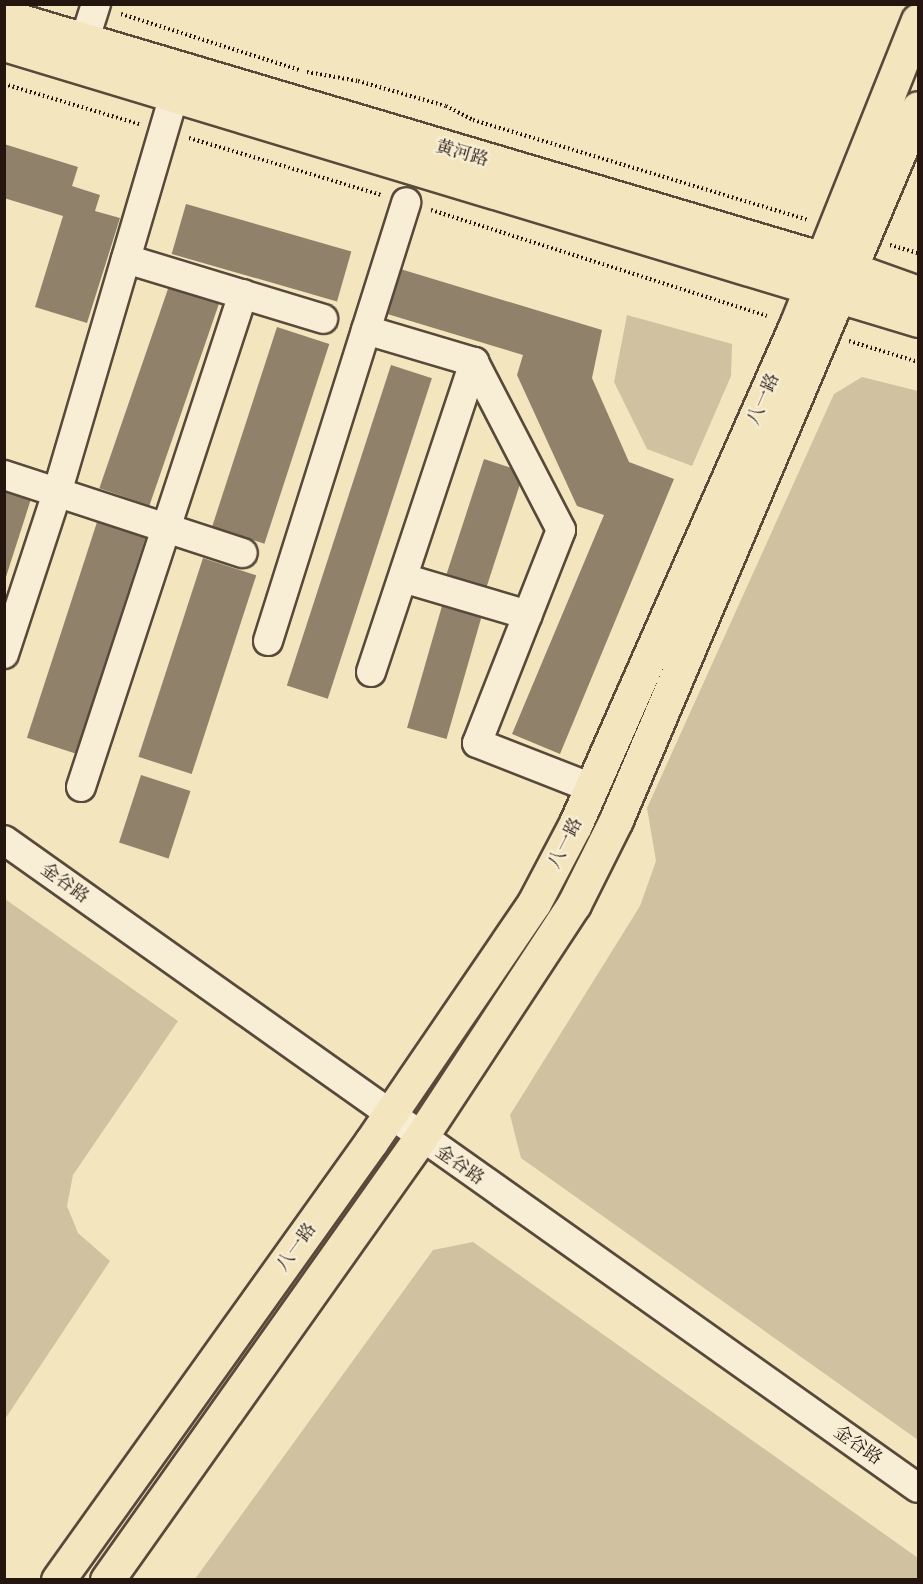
<!DOCTYPE html>
<html>
<head>
<meta charset="utf-8">
<style>
  body { margin:0 }
  #map { position:relative; width:923px; height:1584px; overflow:hidden; background:#f3e5be; font-family:"IM FELL Great Primer","Noto Serif SC",serif }
  div>[style] { position:absolute }
  .green>* { inset:0; background:#d0c2a0 }
  .building>* { inset:0; background:#90816a; transform-origin:0 0 }
  .path>* { height:4px; margin-top:-2px; transform-origin:0; background:repeating-linear-gradient(90deg,#25150f 0 1.5px,transparent 0 4.5px) }
  .roads { filter:drop-shadow(2px 0 #58493b) drop-shadow(-2px 0 #58493b) drop-shadow(0 2px #58493b) drop-shadow(0 -2px #58493b) }
  .minor>* { height:28px; margin:-14px; padding:0 14px; transform-origin:14px; border-radius:14px; background:#f7eed5 }
  .major>* { height:33px; margin:-16.5px; padding:0 16.5px; transform-origin:16.5px; border-radius:16.5px; background:#f3e5be }
  span { translate:-50% -50%; white-space:nowrap; text-align:center; line-height:1.15; -webkit-text-stroke:4.5px #f7eed5; paint-order:stroke }
  .street-label { font-size:18px; color:#25150f }
  .frame { position:absolute; inset:0; border:6px solid #25150f; pointer-events:none }
</style>
</head>
<body>
<div id="map">
  <div class="green">
    <i style="clip-path:polygon(627px 315px,732px 344px,731px 376px,692px 466px,647px 449px,614px 382px)"></i>
    <i style="clip-path:polygon(862px 377px,918px 391px,918px 1440px,521px 1158px,510px 1115px,640px 906px,656px 861px,647px 808px,834px 394px)"></i>
    <i style="clip-path:polygon(5px 899px,178px 1021px,73px 1175px,67px 1206px,78px 1233px,110px 1261px,5px 1419px)"></i>
    <i style="clip-path:polygon(473px 1242px,918px 1558px,918px 1579px,195px 1579px,433px 1250px)"></i>
  </div>
  <div class="building">
    <i style="clip-path:polygon(4px 144px,78px 167px,72px 186px,100px 195px,95px 211px,120px 218px,87px 323px,35px 307px,63px 216px,4px 198px)"></i>
    <i style="left:186px;top:204px;width:172px;height:52px;rotate:16deg"></i>
    <i style="clip-path:polygon(397px 268px,602px 330px,592px 378px,629px 462px,674px 479px,560px 754px,512px 734px,604px 515px,577px 506px,517px 375px,523px 355px,384px 313px)"></i>
    <i style="left:169px;top:286px;width:53px;height:214px;rotate:19deg"></i>
    <i style="left:277px;top:327px;width:55px;height:210px;rotate:18deg"></i>
    <i style="left:391px;top:365px;width:43px;height:337px;rotate:18deg"></i>
    <i style="left:484px;top:459px;width:42px;height:121px;rotate:18deg"></i>
    <i style="clip-path:polygon(4px 490px,31px 499px,5px 580px,4px 580px)"></i>
    <i style="left:98px;top:519px;width:51px;height:230px;rotate:18deg"></i>
    <i style="left:203px;top:558px;width:56px;height:209px;rotate:18deg"></i>
    <i style="left:444px;top:599px;width:41px;height:134px;rotate:16deg"></i>
    <i style="left:141px;top:775px;width:52px;height:71px;rotate:18deg"></i>
  </div>
  <div class="path">
    <i style="left:121px;top:14px;width:188px;rotate:17.4deg"></i>
    <i style="left:307px;top:72px;width:52px;rotate:10deg"></i>
    <i style="left:358px;top:81px;width:91px;rotate:15.9deg"></i>
    <i style="left:446px;top:106px;width:30px;rotate:27deg"></i>
    <i style="left:473px;top:120px;width:350px;rotate:16.6deg"></i>
    <i style="left:4px;top:84px;width:141px;rotate:16.5deg"></i>
    <i style="left:189px;top:138px;width:200px;rotate:16.5deg"></i>
    <i style="left:431px;top:210px;width:352px;rotate:17.5deg"></i>
    <i style="left:890px;top:245px;width:29px;rotate:16deg"></i>
    <i style="left:849px;top:341px;width:72px;rotate:16.9deg"></i>
  </div>
  <div class="roads">
    <div class="minor">
      <i style="left:78px;top:61px;width:60px;rotate:-72.5deg"></i>
      <i style="left:126px;top:259px;width:206px;rotate:16.9deg"></i>
      <i style="left:366px;top:330px;width:113px;rotate:16.5deg"></i>
      <i style="left:474px;top:362px;width:189px;rotate:62.6deg"></i>
      <i style="left:561px;top:530px;width:229px;rotate:111.5deg"></i>
      <i style="left:477px;top:743px;width:123px;rotate:21.4deg"></i>
      <i style="left:4px;top:475px;width:251px;rotate:18.1deg"></i>
      <i style="left:403px;top:578px;width:130px;rotate:16.5deg"></i>
      <i style="left:268px;top:641px;width:460px;rotate:-72.5deg"></i>
      <i style="left:4px;top:654px;width:169px;rotate:-71.8deg"></i>
      <i style="left:57px;top:493px;width:438px;rotate:-73.6deg"></i>
      <i style="left:371px;top:672px;width:327px;rotate:-71.6deg"></i>
      <i style="left:81px;top:787px;width:519px;rotate:-71.81deg"></i>
      <i style="left:4px;top:840px;width:1120px;rotate:35.34deg"></i>
    </div>
    <div class="major">
      <i style="left:4px;top:16px;width:854px;rotate:16.53deg"></i>
      <i style="left:823px;top:259px;width:101px;rotate:19.7deg"></i>
      <i style="left:4px;top:44px;width:955px;rotate:16.8deg"></i>
      <i style="left:58px;top:1580px;width:538px;rotate:-54.45deg"></i>
      <i style="left:371px;top:1142px;width:289px;rotate:-55.7deg"></i>
      <i style="left:534px;top:903px;width:88px;rotate:-62.3deg"></i>
      <i style="left:575px;top:825px;width:547px;rotate:-66.15deg"></i>
      <i style="left:796px;top:325px;width:328px;rotate:-68.2deg"></i>
      <i style="left:107px;top:1580px;width:543px;rotate:-54.67deg"></i>
      <i style="left:421px;top:1137px;width:279px;rotate:-56.7deg"></i>
      <i style="left:574px;top:904px;width:94px;rotate:-63.4deg"></i>
      <i style="left:616px;top:820px;width:773px;rotate:-67.02deg"></i>
    </div>
  </div>
  <div class="street-label">
    <span style="left:462px;top:153px;rotate:16deg">黄河路</span>
    <span style="left:763px;top:399px;rotate:-66deg">八一路</span>
    <span style="left:565px;top:843px;rotate:-63deg">八一路</span>
    <span style="left:65px;top:883px;rotate:36deg">金谷路</span>
    <span style="left:460px;top:1165px;rotate:35deg">金谷路</span>
    <span style="left:296px;top:1247px;rotate:-54deg">八一路</span>
    <span style="left:858px;top:1445px;rotate:35deg">金谷路</span>
  </div>
  <div class="frame"></div>
</div>
</body>
</html>
